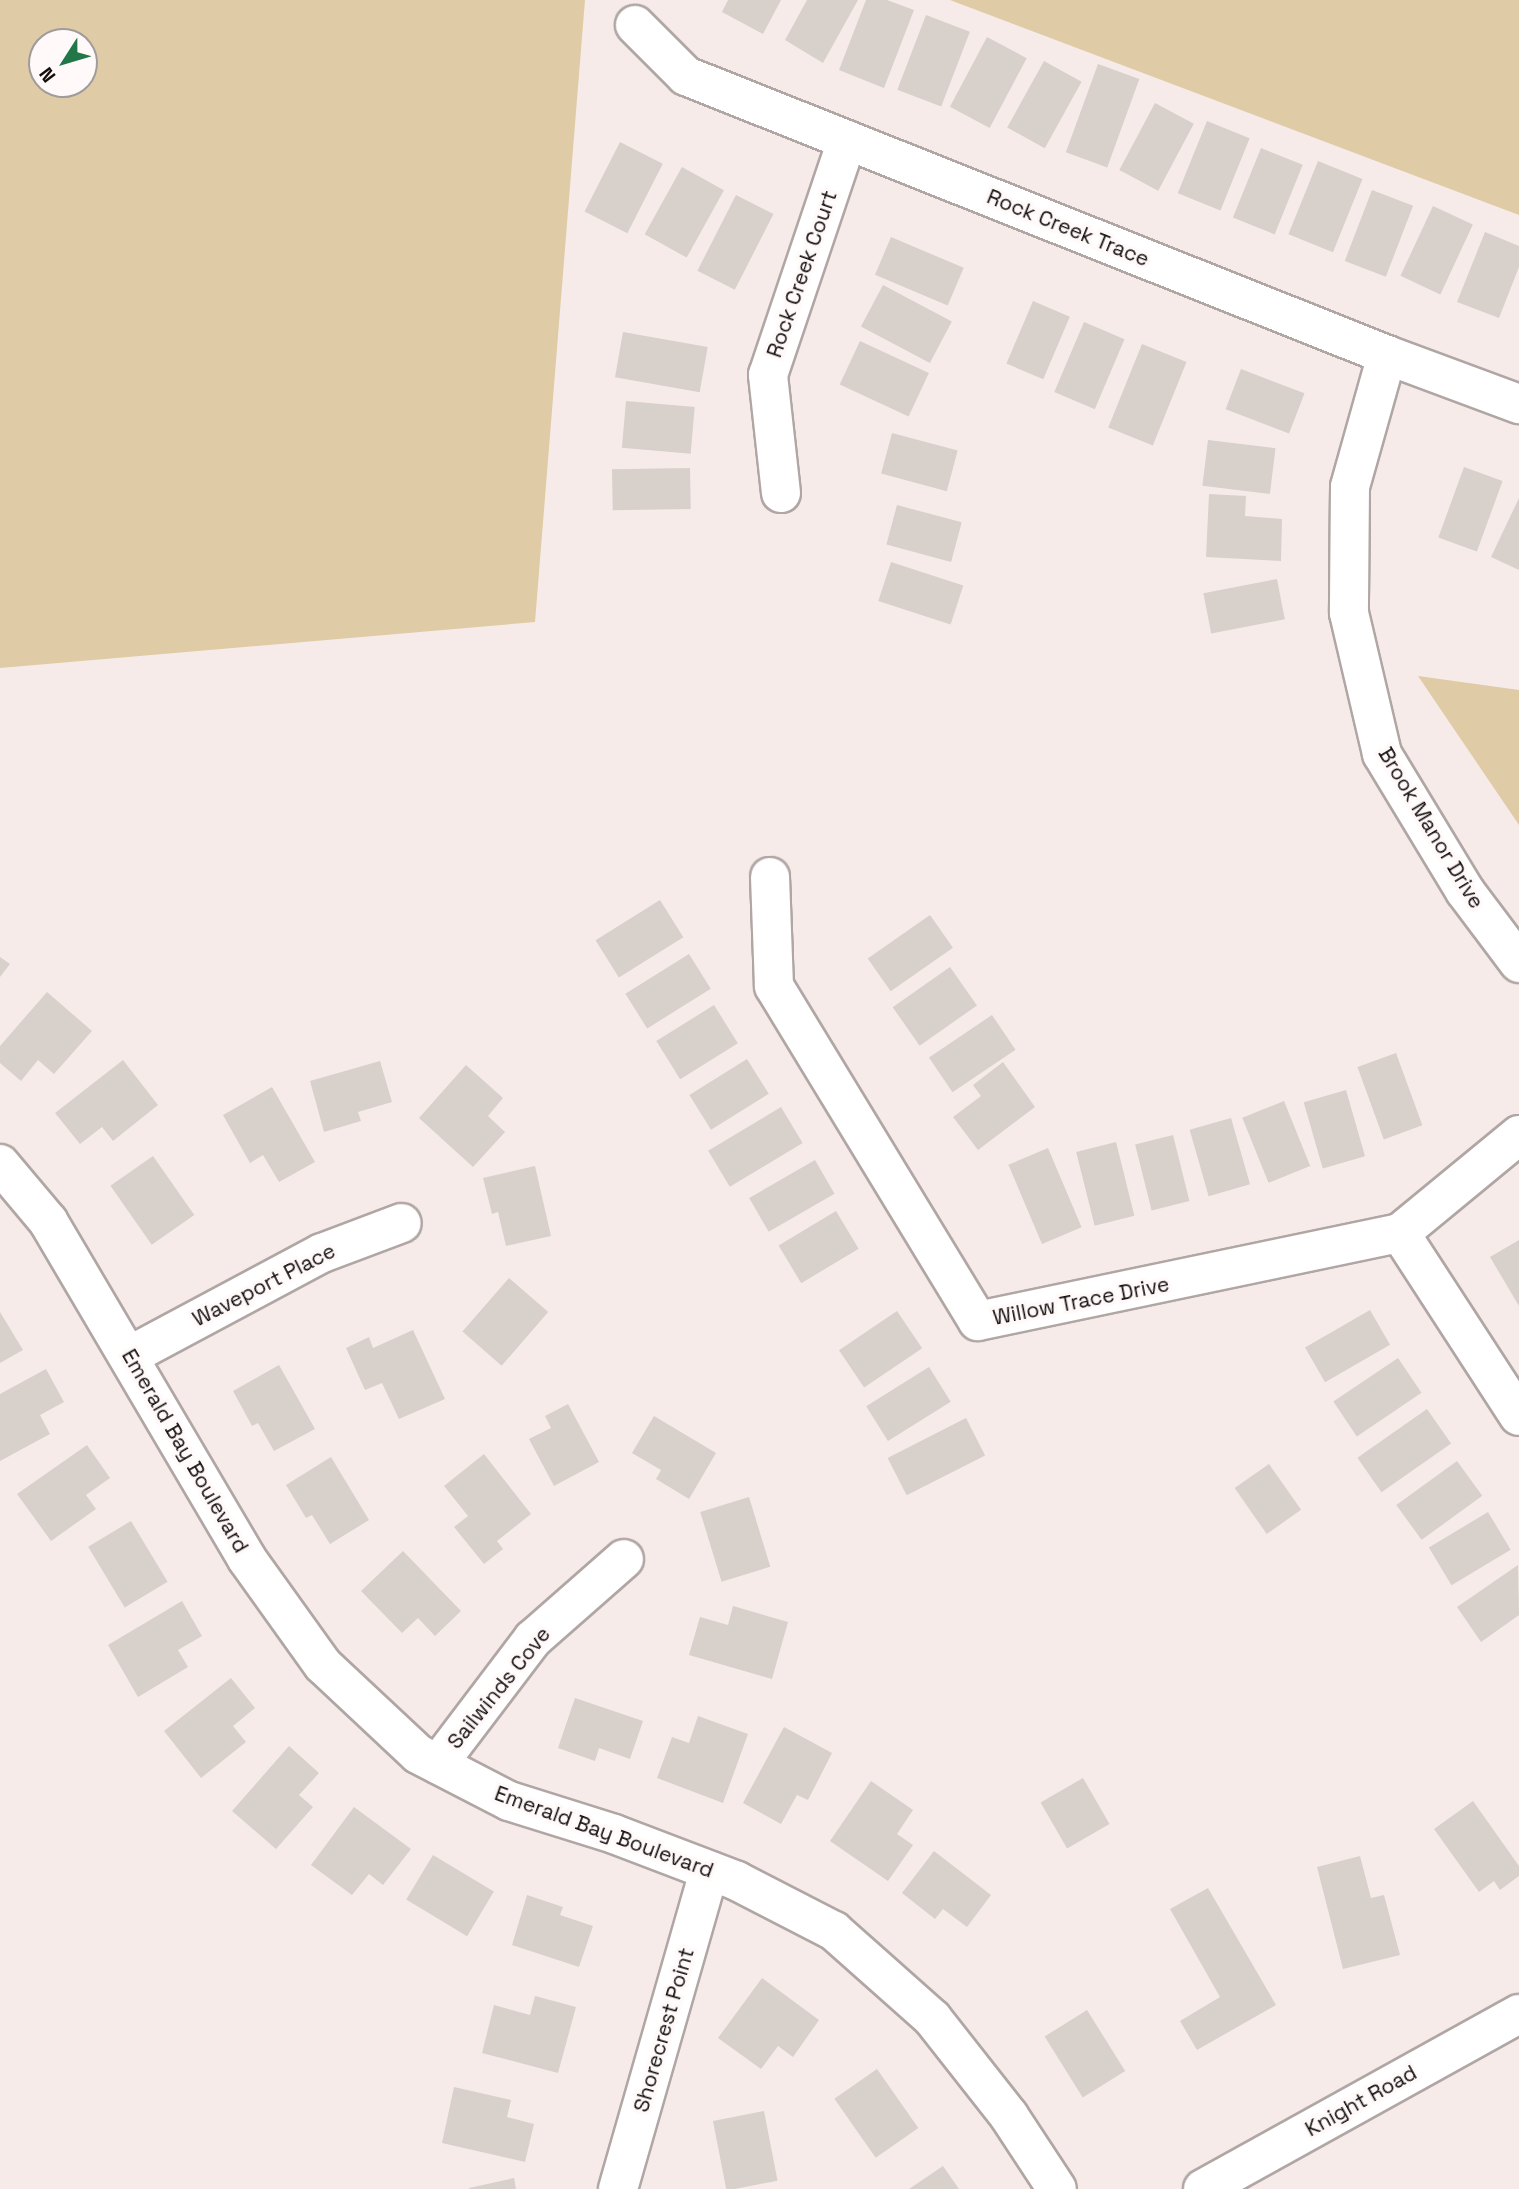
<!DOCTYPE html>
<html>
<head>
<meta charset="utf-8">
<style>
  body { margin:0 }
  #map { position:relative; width:1519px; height:2189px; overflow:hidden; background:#f6ebe9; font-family:"Space Grotesk",sans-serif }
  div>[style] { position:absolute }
  .green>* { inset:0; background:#dfcba5 }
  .building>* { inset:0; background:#d8d0ca; transform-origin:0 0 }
  .roads { filter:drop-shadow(2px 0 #b0a6a4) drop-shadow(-2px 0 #b0a6a4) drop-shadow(0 2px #b0a6a4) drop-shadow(0 -2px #b0a6a4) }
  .minor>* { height:38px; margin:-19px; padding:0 19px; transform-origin:19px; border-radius:19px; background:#fff }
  span { translate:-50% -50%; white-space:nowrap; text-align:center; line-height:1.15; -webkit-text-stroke:7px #fffaf9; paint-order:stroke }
  .street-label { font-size:21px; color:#120e0d }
  .north { position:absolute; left:28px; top:28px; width:70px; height:70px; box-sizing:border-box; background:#fffaf9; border:2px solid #a09c9b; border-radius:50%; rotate:233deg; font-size:19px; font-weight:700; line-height:28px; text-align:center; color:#120e0d }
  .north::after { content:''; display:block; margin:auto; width:24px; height:32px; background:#227749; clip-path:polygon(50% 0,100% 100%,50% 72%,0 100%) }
</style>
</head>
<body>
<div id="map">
  <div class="green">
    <i style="clip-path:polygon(evenodd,0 0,585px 0,535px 622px,0 668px,0 0,42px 42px,84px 42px,84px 84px,42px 84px,42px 42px)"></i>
    <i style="clip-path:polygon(950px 0,1519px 0,1519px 215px)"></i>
    <i style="clip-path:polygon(1418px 676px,1519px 690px,1519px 825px)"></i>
  </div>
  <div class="building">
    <i style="clip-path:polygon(728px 0,781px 0,763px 34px,722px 12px)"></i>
    <i style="clip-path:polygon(807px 0,858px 0,823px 63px,785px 40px)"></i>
    <i style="clip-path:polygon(866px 0,887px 0,914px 10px,884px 88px,839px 70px)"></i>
    <i style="left:926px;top:15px;width:47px;height:80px;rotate:21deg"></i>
    <i style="left:987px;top:37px;width:45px;height:79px;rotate:28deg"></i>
    <i style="left:1044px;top:61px;width:43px;height:76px;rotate:29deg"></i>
    <i style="left:1098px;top:64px;width:44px;height:94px;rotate:20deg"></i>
    <i style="left:1155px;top:103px;width:44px;height:76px;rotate:28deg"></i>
    <i style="left:1207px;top:121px;width:46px;height:78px;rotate:22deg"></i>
    <i style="left:620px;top:142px;width:48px;height:78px;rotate:27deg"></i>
    <i style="left:1261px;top:148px;width:45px;height:75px;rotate:22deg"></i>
    <i style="left:1318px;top:161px;width:48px;height:79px;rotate:22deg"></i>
    <i style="left:682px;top:167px;width:48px;height:77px;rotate:29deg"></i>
    <i style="left:1372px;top:190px;width:44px;height:76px;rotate:21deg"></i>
    <i style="left:736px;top:195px;width:42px;height:85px;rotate:27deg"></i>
    <i style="left:1433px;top:206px;width:44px;height:77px;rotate:25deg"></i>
    <i style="clip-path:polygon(1485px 232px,1519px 246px,1519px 267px,1499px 318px,1457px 302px)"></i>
    <i style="left:891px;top:237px;width:79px;height:41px;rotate:23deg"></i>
    <i style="left:883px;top:285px;width:78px;height:47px;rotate:28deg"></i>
    <i style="left:1033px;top:301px;width:40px;height:68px;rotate:23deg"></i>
    <i style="left:1084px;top:322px;width:44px;height:76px;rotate:23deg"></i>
    <i style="left:623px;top:332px;width:86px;height:46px;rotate:10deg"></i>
    <i style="left:860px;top:341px;width:76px;height:48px;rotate:25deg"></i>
    <i style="left:1142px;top:344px;width:48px;height:90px;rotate:22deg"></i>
    <i style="left:1241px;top:369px;width:68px;height:43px;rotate:21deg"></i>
    <i style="left:626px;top:401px;width:69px;height:47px;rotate:5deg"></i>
    <i style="left:892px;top:433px;width:68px;height:42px;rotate:15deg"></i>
    <i style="left:1208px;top:440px;width:68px;height:46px;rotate:7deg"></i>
    <i style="left:1464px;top:467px;width:41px;height:75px;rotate:20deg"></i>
    <i style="left:690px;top:468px;width:41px;height:78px;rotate:89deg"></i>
    <i style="clip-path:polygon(1209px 494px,1246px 496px,1245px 516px,1282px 519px,1281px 561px,1206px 557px)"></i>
    <i style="clip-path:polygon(1519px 498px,1519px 570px,1491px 557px)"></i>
    <i style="left:897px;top:505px;width:67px;height:41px;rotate:15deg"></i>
    <i style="left:891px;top:562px;width:76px;height:41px;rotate:18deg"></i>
    <i style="left:1277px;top:579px;width:41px;height:75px;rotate:79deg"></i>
    <i style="left:660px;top:900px;width:44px;height:76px;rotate:58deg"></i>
    <i style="left:930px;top:915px;width:40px;height:76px;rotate:55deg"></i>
    <i style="left:689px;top:954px;width:41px;height:75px;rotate:58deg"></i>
    <i style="clip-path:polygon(0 957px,10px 964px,0 977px)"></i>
    <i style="left:950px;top:967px;width:47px;height:70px;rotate:55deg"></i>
    <i style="clip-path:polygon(47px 992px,92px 1031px,54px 1074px,38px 1060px,21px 1081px,0 1063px,0 1046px)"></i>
    <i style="left:714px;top:1005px;width:45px;height:68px;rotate:58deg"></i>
    <i style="left:992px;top:1015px;width:42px;height:76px;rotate:56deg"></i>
    <i style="left:1396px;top:1053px;width:77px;height:41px;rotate:70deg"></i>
    <i style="left:747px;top:1059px;width:41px;height:68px;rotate:58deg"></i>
    <i style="clip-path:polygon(123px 1060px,158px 1105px,113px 1141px,102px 1127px,80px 1144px,55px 1113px)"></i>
    <i style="clip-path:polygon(380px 1061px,392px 1102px,358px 1112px,361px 1121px,324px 1132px,310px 1081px)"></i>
    <i style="clip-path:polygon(1003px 1062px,1035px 1107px,978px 1150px,953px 1117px,981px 1096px,973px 1085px)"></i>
    <i style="clip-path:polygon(466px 1065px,503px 1098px,488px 1116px,505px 1132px,473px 1167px,419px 1118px)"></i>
    <i style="clip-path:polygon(272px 1087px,315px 1162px,279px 1182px,263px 1155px,250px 1163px,223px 1115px)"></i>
    <i style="left:1346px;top:1090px;width:69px;height:44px;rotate:74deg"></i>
    <i style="left:1284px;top:1101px;width:70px;height:45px;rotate:68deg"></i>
    <i style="left:781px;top:1107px;width:42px;height:85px;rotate:59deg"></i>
    <i style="left:1231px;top:1118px;width:69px;height:43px;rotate:74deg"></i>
    <i style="left:1173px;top:1135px;width:68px;height:39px;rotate:76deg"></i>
    <i style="left:1116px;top:1142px;width:76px;height:41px;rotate:76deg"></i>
    <i style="left:1048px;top:1148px;width:86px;height:43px;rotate:67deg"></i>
    <i style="left:153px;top:1156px;width:72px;height:52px;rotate:55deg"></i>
    <i style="left:815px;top:1160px;width:39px;height:76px;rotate:60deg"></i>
    <i style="clip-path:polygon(535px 1166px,551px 1236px,506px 1246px,498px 1212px,492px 1214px,483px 1178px)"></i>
    <i style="left:836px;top:1211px;width:44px;height:67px;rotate:59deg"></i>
    <i style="clip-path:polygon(1519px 1240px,1519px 1306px,1490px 1257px)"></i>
    <i style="left:509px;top:1278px;width:52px;height:71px;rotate:41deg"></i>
    <i style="left:1370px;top:1310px;width:40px;height:75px;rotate:60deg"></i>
    <i style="left:897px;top:1311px;width:45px;height:70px;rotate:56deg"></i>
    <i style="clip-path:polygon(0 1312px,23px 1350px,0 1363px)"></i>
    <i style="clip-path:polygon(413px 1330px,445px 1399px,399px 1419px,382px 1383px,365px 1390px,346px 1348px,369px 1337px,373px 1348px)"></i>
    <i style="left:1398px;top:1358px;width:42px;height:78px;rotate:56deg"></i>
    <i style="clip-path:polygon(279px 1365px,315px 1429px,274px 1451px,258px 1423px,252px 1426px,233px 1391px)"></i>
    <i style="left:929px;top:1367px;width:41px;height:74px;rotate:58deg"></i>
    <i style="clip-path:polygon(46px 1369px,64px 1402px,40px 1415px,50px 1434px,0 1461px,0 1394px)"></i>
    <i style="clip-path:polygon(568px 1404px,599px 1462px,554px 1486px,529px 1439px,551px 1428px,545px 1416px)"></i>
    <i style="left:1427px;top:1409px;width:42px;height:85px;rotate:55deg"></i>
    <i style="clip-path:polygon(654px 1416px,716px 1453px,689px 1499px,656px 1479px,661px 1470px,632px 1453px)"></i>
    <i style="left:966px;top:1418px;width:42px;height:88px;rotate:63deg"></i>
    <i style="clip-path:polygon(87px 1445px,110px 1478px,86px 1495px,96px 1509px,51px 1541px,17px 1494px)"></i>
    <i style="clip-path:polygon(484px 1454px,531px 1514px,497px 1541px,503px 1549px,484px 1564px,454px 1527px,468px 1516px,444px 1486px)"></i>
    <i style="clip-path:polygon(331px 1457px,369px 1520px,330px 1544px,312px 1515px,306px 1518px,286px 1485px)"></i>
    <i style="left:1457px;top:1461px;width:43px;height:75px;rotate:54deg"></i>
    <i style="left:1269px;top:1464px;width:56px;height:42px;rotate:55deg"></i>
    <i style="left:749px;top:1497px;width:73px;height:51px;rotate:73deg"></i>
    <i style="left:1488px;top:1512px;width:44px;height:69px;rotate:59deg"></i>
    <i style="left:131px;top:1521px;width:71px;height:50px;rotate:59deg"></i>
    <i style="clip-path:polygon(403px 1551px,461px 1611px,435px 1636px,418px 1618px,402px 1633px,361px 1591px)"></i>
    <i style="clip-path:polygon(1518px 1565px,1519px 1615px,1481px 1642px,1457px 1607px)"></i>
    <i style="clip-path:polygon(182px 1601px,202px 1636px,178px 1650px,188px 1667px,138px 1697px,108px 1645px)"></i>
    <i style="clip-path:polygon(733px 1606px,788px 1622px,772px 1679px,689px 1655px,700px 1617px,728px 1625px)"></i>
    <i style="clip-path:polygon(231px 1678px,255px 1708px,233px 1726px,246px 1742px,201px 1778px,164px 1731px)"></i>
    <i style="clip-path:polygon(575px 1698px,643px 1721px,630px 1759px,599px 1748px,595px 1761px,558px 1748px)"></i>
    <i style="clip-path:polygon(698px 1716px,748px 1734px,723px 1803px,657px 1778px,672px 1737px,689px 1743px)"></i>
    <i style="clip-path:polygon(784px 1727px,832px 1753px,808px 1800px,797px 1795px,781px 1824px,743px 1803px)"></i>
    <i style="clip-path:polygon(289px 1746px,319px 1773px,299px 1795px,313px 1807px,276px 1849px,232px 1811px)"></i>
    <i style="left:1083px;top:1778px;width:53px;height:49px;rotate:60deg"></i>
    <i style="clip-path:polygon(871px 1781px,913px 1810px,897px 1834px,913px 1845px,888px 1881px,830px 1841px)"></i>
    <i style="clip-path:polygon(1473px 1801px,1519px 1866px,1519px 1876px,1500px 1890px,1494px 1881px,1479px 1892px,1434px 1829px)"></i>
    <i style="clip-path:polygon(354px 1807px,411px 1849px,383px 1885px,369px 1874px,352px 1895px,311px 1865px)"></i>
    <i style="clip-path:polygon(934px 1851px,991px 1895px,967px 1927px,943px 1909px,935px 1919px,902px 1893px)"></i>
    <i style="left:433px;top:1855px;width:71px;height:52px;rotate:31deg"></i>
    <i style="clip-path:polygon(1360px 1856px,1371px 1898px,1384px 1895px,1400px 1955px,1343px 1969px,1317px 1867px)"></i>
    <i style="clip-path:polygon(1208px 1888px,1276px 2005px,1197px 2050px,1180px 2021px,1220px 1997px,1170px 1909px)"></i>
    <i style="clip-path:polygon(527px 1895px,563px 1907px,560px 1915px,593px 1926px,579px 1967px,512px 1945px)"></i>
    <i style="clip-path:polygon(762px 1978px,819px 2020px,793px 2057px,778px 2046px,761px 2069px,718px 2038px)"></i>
    <i style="clip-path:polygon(535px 1996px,576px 2007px,558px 2073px,482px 2053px,494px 2005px,530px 2015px)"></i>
    <i style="left:1087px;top:2010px;width:72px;height:50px;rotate:58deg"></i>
    <i style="left:877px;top:2069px;width:72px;height:52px;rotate:55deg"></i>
    <i style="clip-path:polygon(454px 2087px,511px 2100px,507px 2117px,534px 2124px,525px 2162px,442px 2143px)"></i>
    <i style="left:764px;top:2111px;width:71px;height:52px;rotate:79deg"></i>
    <i style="clip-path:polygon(943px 2166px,959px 2189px,909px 2189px)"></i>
    <i style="clip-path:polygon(514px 2178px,516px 2189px,469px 2189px,469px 2188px)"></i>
  </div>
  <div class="roads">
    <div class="minor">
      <i style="left:635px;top:25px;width:72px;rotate:45deg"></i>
      <i style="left:686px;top:76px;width:754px;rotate:21.7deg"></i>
      <i style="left:1387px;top:355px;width:141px;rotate:20.4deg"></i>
      <i style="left:1387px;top:355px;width:137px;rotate:105.7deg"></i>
      <i style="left:1350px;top:487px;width:126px;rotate:90.5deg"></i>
      <i style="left:1349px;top:613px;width:145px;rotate:76.8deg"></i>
      <i style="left:1382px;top:754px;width:160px;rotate:58.8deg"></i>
      <i style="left:1465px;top:891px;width:90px;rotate:53.1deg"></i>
      <i style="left:781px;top:493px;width:119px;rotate:-96.3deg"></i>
      <i style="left:768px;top:375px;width:248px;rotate:-71.4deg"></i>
      <i style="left:770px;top:877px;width:109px;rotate:87.9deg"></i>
      <i style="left:774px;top:986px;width:392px;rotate:58.7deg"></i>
      <i style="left:978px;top:1321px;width:431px;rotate:-11.8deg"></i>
      <i style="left:1400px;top:1233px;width:154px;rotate:-39.5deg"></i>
      <i style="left:0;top:1164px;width:75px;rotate:49.9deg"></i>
      <i style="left:48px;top:1221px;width:392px;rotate:59.5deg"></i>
      <i style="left:247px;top:1559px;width:130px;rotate:54.4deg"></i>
      <i style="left:323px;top:1665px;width:130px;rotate:43.1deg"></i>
      <i style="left:418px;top:1754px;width:102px;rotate:27.3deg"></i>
      <i style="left:509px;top:1801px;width:110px;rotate:17.4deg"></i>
      <i style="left:614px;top:1834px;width:132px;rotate:20.9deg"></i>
      <i style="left:737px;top:1881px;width:109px;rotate:27.3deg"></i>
      <i style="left:834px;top:1931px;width:131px;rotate:41.6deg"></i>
      <i style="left:932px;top:2018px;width:125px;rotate:51.8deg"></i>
      <i style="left:1009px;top:2116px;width:87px;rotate:56.7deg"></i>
      <i style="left:1400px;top:1233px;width:218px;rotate:57deg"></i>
      <i style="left:129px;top:1356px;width:219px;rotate:-28.1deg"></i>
      <i style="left:322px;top:1253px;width:85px;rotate:-20.6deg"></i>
      <i style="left:438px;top:1764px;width:157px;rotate:-52.8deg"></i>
      <i style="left:533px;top:1639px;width:121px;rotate:-41.3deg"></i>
      <i style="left:618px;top:2189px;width:331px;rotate:-74deg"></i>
      <i style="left:1203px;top:2189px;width:361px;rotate:-29deg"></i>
    </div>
  </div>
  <div class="street-label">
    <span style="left:1068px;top:228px;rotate:22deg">Rock Creek Trace</span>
    <span style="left:802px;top:274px;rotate:-71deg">Rock Creek Court</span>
    <span style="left:1431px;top:828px;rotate:59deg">Brook Manor Drive</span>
    <span style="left:264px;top:1285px;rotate:-27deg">Waveport Place</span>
    <span style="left:1081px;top:1301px;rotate:-11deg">Willow Trace Drive</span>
    <span style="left:185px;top:1451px;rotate:60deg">Emerald Bay Boulevard</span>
    <span style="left:499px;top:1688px;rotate:-51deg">Sailwinds Cove</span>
    <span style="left:604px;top:1832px;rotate:20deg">Emerald Bay Boulevard</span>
    <span style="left:664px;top:2030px;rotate:-74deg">Shorecrest Point</span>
    <span style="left:1361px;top:2101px;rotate:-29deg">Knight Road</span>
  </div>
  <div class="north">N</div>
</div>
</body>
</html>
